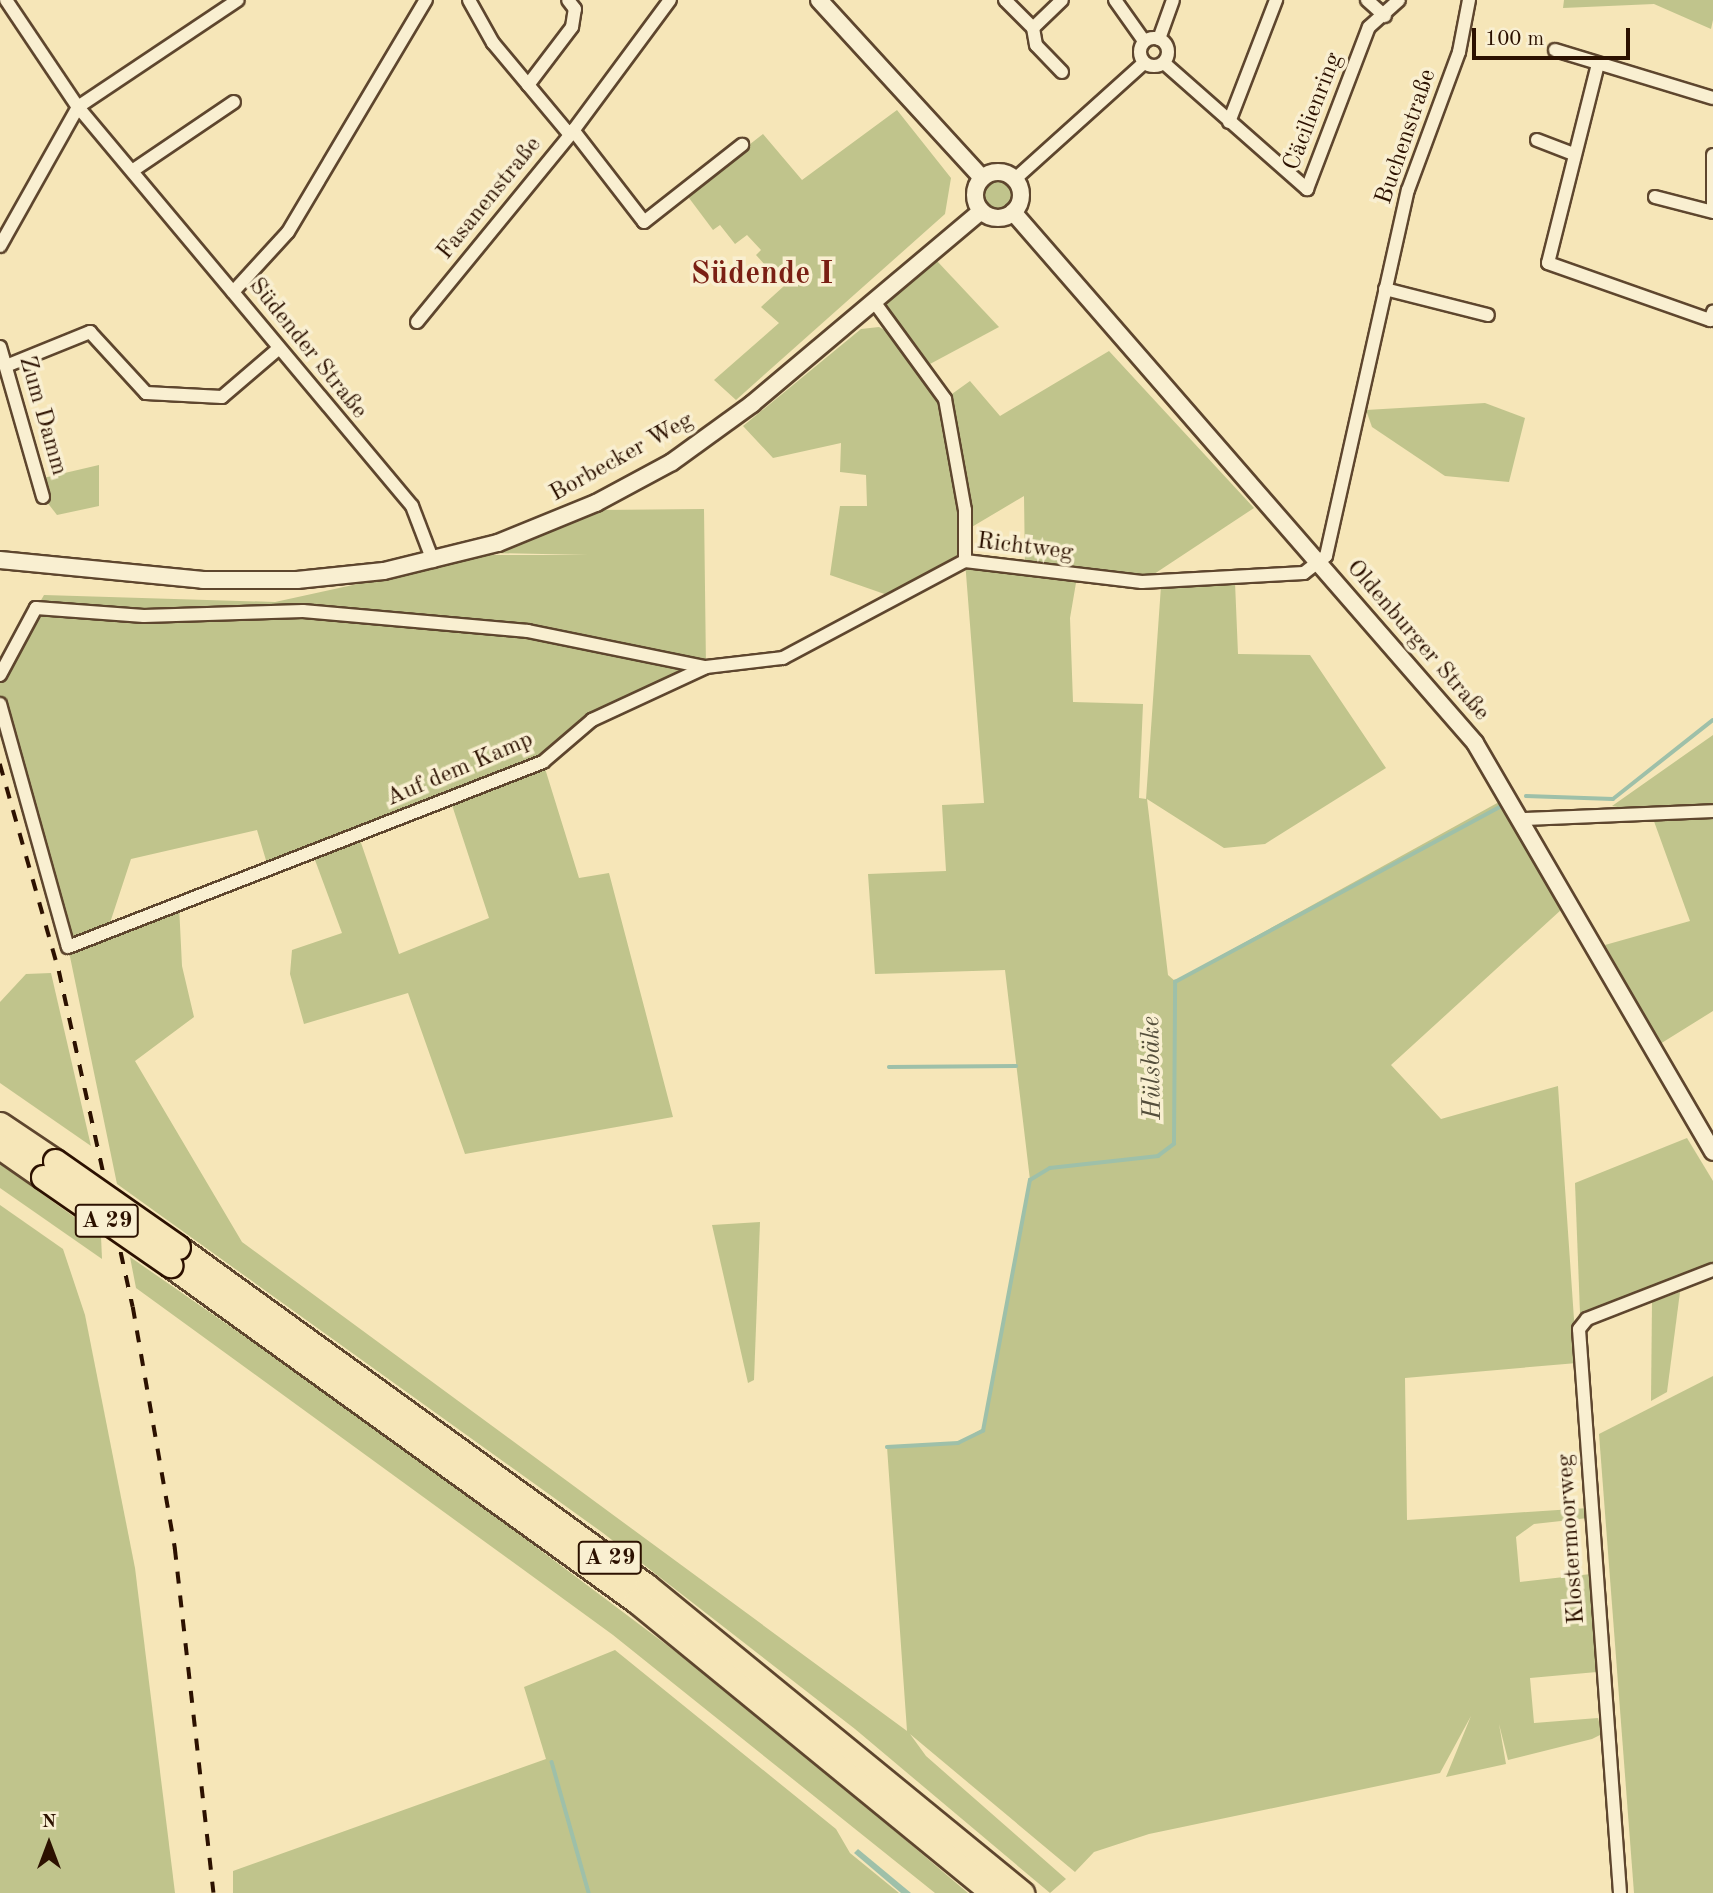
<!DOCTYPE html>
<html>
<head>
<meta charset="utf-8">
<style>
  body { margin:0 }
  #map { position:relative; width:1713px; height:1893px; overflow:hidden; background:#f6e6b8; font-family:"Old Standard TT",serif }
  div>[style] { position:absolute }
  .green>* { inset:0; background:#c0c48c }
  .round { border-radius:50% }
  .water>* { inset:0; background:#9ec0a9 }
  .stream>* { height:3.5px; margin:-1.75px; padding:0 1.75px; transform-origin:1.75px; border-radius:1.75px; background:#9ec0a9 }
  .roads { filter:drop-shadow(2px 0 #5e462e) drop-shadow(-2px 0 #5e462e) drop-shadow(0 2px #5e462e) drop-shadow(0 -2px #5e462e) }
  .minor>* { height:12px; margin:-6px; padding:0 6px; transform-origin:6px; border-radius:6px; background:#f9efd1 }
  .minor>.ring { margin:-6px; padding:0; box-sizing:content-box; background:none; border:12px solid #f9efd1; border-radius:50% }
  .tertiary>* { height:16px; margin:-8px; padding:0 8px; transform-origin:8px; border-radius:8px; background:#f9efd1 }
  .tertiary>.ring { margin:-8px; padding:0; box-sizing:content-box; background:none; border:16px solid #f9efd1; border-radius:50% }
  .motorway>* { height:23px; margin:-11.5px; padding:0 11.5px; transform-origin:11.5px; border-radius:11.5px; background:#f6e6b8 }
  .rail>* { height:3.5px; margin-top:-1.75px; transform-origin:0; background:repeating-linear-gradient(90deg,#2c1100 0 12px,transparent 0 24px) }
  .bridges { filter:drop-shadow(2px 0 #2c1100) drop-shadow(-2px 0 #2c1100) drop-shadow(0 2px #2c1100) drop-shadow(0 -2px #2c1100) }
  .motorway-bridge>* { height:23px; margin:-11.5px; padding:0 11.5px; transform-origin:11.5px; border-radius:11.5px; background:#f6e6b8 }
  span { translate:-50% -50%; white-space:nowrap; text-align:center; line-height:1.15; -webkit-text-stroke:7px #f9efd1; paint-order:stroke }
  .shield-label span { padding:2px 5px; background:#f9efd1; border:2px solid; border-radius:5px; -webkit-text-stroke-width:0 }
  .shield-label { font-size:23px; color:#2c1100; font-weight:700 }
  .street-label { font-size:24px; color:#2c1100 }
  .water-label { font-size:26px; color:#544e3b; font-style:italic }
  .district-label { font-size:32px; color:#7a1f14; font-weight:700 }
  .north { position:absolute; left:14px; top:1809px; width:70px; height:70px; -webkit-text-stroke:5px #f9efd1; paint-order:stroke; rotate:0deg; font-size:19px; font-weight:700; line-height:28px; text-align:center; color:#2c1100 }
  .north::after { content:''; display:block; margin:auto; width:24px; height:32px; background:#2c1100; clip-path:polygon(50% 0,100% 100%,50% 72%,0 100%) }
  .scale { position:absolute; left:1472px; top:28px; width:158px; height:32px; box-sizing:border-box; border:4px solid #2c1100; border-top:0; padding-left:9px; font-size:21px; line-height:24px; white-space:nowrap; color:#2c1100; -webkit-text-stroke:5px #f9efd1; paint-order:stroke }
</style>
</head>
<body>
<div id="map">
  <div class="green">
    <i style="clip-path:polygon(1564px 0,1713px 0,1713px 20px,1711px 29px,1654px 4px,1563px 8px)"></i>
    <i style="clip-path:polygon(897px 110px,951px 178px,945px 214px,736px 400px,714px 380px,779px 323px,761px 307px,784px 286px,756px 255px,761px 250px,747px 235px,735px 244px,720px 225px,713px 230px,686px 194px,763px 134px,802px 180px)"></i>
    <i class="round" style="left:984px;top:179px;width:30px;height:30px"></i>
    <i style="clip-path:polygon(937px 261px,999px 327px,930px 364px,885px 305px)"></i>
    <i style="clip-path:polygon(evenodd,879px 327px,892px 334px,940px 397px,958px 509px,965px 510px,945px 399px,970px 381px,1000px 416px,1109px 351px,1254px 508px,1142px 582px,1077px 577px,1070px 618px,1073px 702px,1143px 704px,1139px 798px,1146px 799px,1161px 586px,1235px 582px,1238px 654px,1310px 655px,1386px 768px,1265px 844px,1224px 848px,1147px 799px,1168px 975px,1175px 981px,1499px 802px,1562px 909px,1391px 1065px,1441px 1119px,1558px 1086px,1577px 1363px,1405px 1378px,1407px 1520px,1588px 1508px,1588px 1518px,1534px 1524px,1516px 1537px,1520px 1582px,1591px 1574px,1597px 1672px,1530px 1678px,1534px 1723px,1598px 1718px,1602px 1734px,1592px 1739px,1508px 1760px,1499px 1724px,1506px 1764px,1446px 1777px,1471px 1716px,1440px 1773px,1149px 1834px,1094px 1852px,1075px 1872px,910px 1734px,926px 1756px,1066px 1879px,1050px 1893px,855px 1729px,603px 1533px,117px 1184px,68px 947px,0 722px,0 672px,44px 595px,275px 602px,490px 555px,588px 555px,491px 553px,598px 510px,704px 509px,706px 667px,592px 720px,543px 762px,579px 878px,609px 873px,673px 1117px,465px 1154px,408px 993px,304px 1024px,290px 974px,292px 950px,342px 933px,312px 852px,358px 834px,399px 954px,489px 918px,451px 802px,530px 767px,268px 867px,257px 830px,131px 859px,107px 932px,179px 905px,182px 966px,194px 1017px,135px 1061px,242px 1242px,907px 1731px,887px 1447px,958px 1443px,985px 1427px,1030px 1180px,1005px 970px,875px 974px,868px 874px,946px 871px,942px 805px,984px 803px,965px 561px,896px 598px,830px 575px,840px 506px,867px 506px,866px 475px,840px 472px,841px 443px,773px 458px,743px 426px,861px 329px,879px 327px,1024px 496px,1025px 569px,965px 561px,965px 531px,1024px 496px)"></i>
    <i style="clip-path:polygon(1485px 403px,1525px 418px,1509px 482px,1445px 476px,1372px 427px,1366px 410px)"></i>
    <i style="clip-path:polygon(99px 465px,99px 506px,57px 515px,43px 497px,39px 479px)"></i>
    <i style="clip-path:polygon(1713px 735px,1713px 1011px,1660px 1044px,1605px 945px,1690px 921px,1651px 813px,1612px 806px)"></i>
    <i style="clip-path:polygon(51px 973px,91px 1146px,0 1083px,0 1002px,26px 974px)"></i>
    <i style="clip-path:polygon(1687px 1138px,1713px 1181px,1713px 1267px,1586px 1317px,1580px 1313px,1575px 1183px)"></i>
    <i style="clip-path:polygon(0 1164px,101px 1236px,102px 1259px,0 1188px)"></i>
    <i style="clip-path:polygon(0 1205px,63px 1249px,85px 1315px,135px 1568px,175px 1893px,0 1893px)"></i>
    <i style="clip-path:polygon(760px 1222px,754px 1380px,748px 1383px,712px 1225px)"></i>
    <i style="clip-path:polygon(130px 1257px,383px 1432px,744px 1703px,968px 1893px,935px 1893px,613px 1635px,136px 1288px)"></i>
    <i style="clip-path:polygon(1680px 1292px,1667px 1392px,1651px 1401px,1652px 1302px)"></i>
    <i style="clip-path:polygon(1713px 1376px,1713px 1893px,1634px 1893px,1599px 1434px)"></i>
    <i style="clip-path:polygon(615px 1650px,836px 1829px,850px 1853px,899px 1893px,233px 1893px,233px 1871px,546px 1759px,524px 1687px)"></i>
  </div>
  <div class="water">
    <i style="clip-path:polygon(858px 1849px,911px 1893px,901px 1893px,854px 1853px)"></i>
  </div>
  <div class="stream">
    <i style="left:1526px;top:796px;width:87px;rotate:2deg"></i>
    <i style="left:1613px;top:799px;width:127px;rotate:-38.3deg"></i>
    <i style="left:889px;top:1067px;width:127px;rotate:-0.5deg"></i>
    <i style="left:887px;top:1447px;width:71px;rotate:-3.2deg"></i>
    <i style="left:958px;top:1443px;width:28px;rotate:-26deg"></i>
    <i style="left:983px;top:1431px;width:255px;rotate:-79.4deg"></i>
    <i style="left:1030px;top:1180px;width:23px;rotate:-31deg"></i>
    <i style="left:1050px;top:1168px;width:109px;rotate:-6.3deg"></i>
    <i style="left:1158px;top:1156px;width:20px;rotate:-37deg"></i>
    <i style="left:1174px;top:1144px;width:162px;rotate:-89.6deg"></i>
    <i style="left:1175px;top:982px;width:371px;rotate:-28.3deg"></i>
    <i style="left:552px;top:1762px;width:136px;rotate:74.2deg"></i>
  </div>
  <div class="roads">
    <div class="minor">
      <i style="left:6px;top:0;width:129px;rotate:56.1deg"></i>
      <i style="left:78px;top:107px;width:520px;rotate:50.07deg"></i>
      <i style="left:412px;top:506px;width:59px;rotate:69.1deg"></i>
      <i style="left:1005px;top:0;width:40px;rotate:45deg"></i>
      <i style="left:1115px;top:0;width:50px;rotate:54.7deg"></i>
      <i style="left:1367px;top:0;width:24px;rotate:42deg"></i>
      <i class="ring" style="left:1140px;top:38px;width:16px;height:16px"></i>
      <i style="left:1159px;top:39px;width:41px;rotate:-70.3deg"></i>
      <i style="left:1555px;top:50px;width:165px;rotate:16.9deg"></i>
      <i style="left:1164px;top:63px;width:191px;rotate:41.4deg"></i>
      <i style="left:1307px;top:189px;width:173px;rotate:-69.1deg"></i>
      <i style="left:1369px;top:27px;width:40px;rotate:-42deg"></i>
      <i style="left:1598px;top:64px;width:205px;rotate:104.1deg"></i>
      <i style="left:1548px;top:263px;width:172px;rotate:19.4deg"></i>
      <i style="left:1710px;top:320px;width:9px;rotate:-69deg"></i>
      <i style="left:1062px;top:72px;width:37px;rotate:-134deg"></i>
      <i style="left:1036px;top:45px;width:17px;rotate:-100deg"></i>
      <i style="left:1033px;top:28px;width:40px;rotate:-44deg"></i>
      <i style="left:528px;top:85px;width:73px;rotate:-52.8deg"></i>
      <i style="left:572px;top:27px;width:18px;rotate:-81deg"></i>
      <i style="left:575px;top:9px;width:11px;rotate:-128deg"></i>
      <i style="left:1229px;top:122px;width:131px;rotate:-68.9deg"></i>
      <i style="left:573px;top:130px;width:116px;rotate:52.3deg"></i>
      <i style="left:644px;top:222px;width:125px;rotate:-38.2deg"></i>
      <i style="left:570px;top:135px;width:168px;rotate:-53.5deg"></i>
      <i style="left:1537px;top:140px;width:40px;rotate:21deg"></i>
      <i style="left:1713px;top:155px;width:52px;rotate:90deg"></i>
      <i style="left:132px;top:171px;width:123px;rotate:-34.1deg"></i>
      <i style="left:1015px;top:179px;width:173px;rotate:-42deg"></i>
      <i style="left:1655px;top:197px;width:60px;rotate:14.5deg"></i>
      <i style="left:0;top:246px;width:159px;rotate:-60.7deg"></i>
      <i style="left:78px;top:107px;width:192px;rotate:-33.8deg"></i>
      <i style="left:1385px;top:289px;width:106px;rotate:14.2deg"></i>
      <i style="left:233px;top:292px;width:81px;rotate:-47.5deg"></i>
      <i style="left:288px;top:232px;width:270px;rotate:-59.3deg"></i>
      <i style="left:875px;top:303px;width:119px;rotate:53.9deg"></i>
      <i style="left:945px;top:399px;width:113px;rotate:79.8deg"></i>
      <i style="left:965px;top:510px;width:51px;rotate:90deg"></i>
      <i style="left:417px;top:322px;width:242px;rotate:-50.7deg"></i>
      <i style="left:570px;top:135px;width:120px;rotate:-129.9deg"></i>
      <i style="left:493px;top:43px;width:49px;rotate:-119.2deg"></i>
      <i style="left:0;top:347px;width:156px;rotate:74deg"></i>
      <i style="left:6px;top:366px;width:91px;rotate:-22deg"></i>
      <i style="left:90px;top:332px;width:83px;rotate:47.4deg"></i>
      <i style="left:146px;top:393px;width:76px;rotate:3deg"></i>
      <i style="left:222px;top:397px;width:74px;rotate:-40.6deg"></i>
      <i style="left:0;top:675px;width:76px;rotate:-61.8deg"></i>
      <i style="left:36px;top:608px;width:108px;rotate:4.2deg"></i>
      <i style="left:144px;top:616px;width:159px;rotate:-1.8deg"></i>
      <i style="left:303px;top:611px;width:226px;rotate:5.1deg"></i>
      <i style="left:528px;top:631px;width:181px;rotate:11.5deg"></i>
      <i style="left:0;top:704px;width:252px;rotate:74.4deg"></i>
      <i style="left:68px;top:947px;width:510px;rotate:-21.28deg"></i>
      <i style="left:543px;top:762px;width:65px;rotate:-40.6deg"></i>
      <i style="left:592px;top:720px;width:126px;rotate:-24.9deg"></i>
      <i style="left:706px;top:667px;width:78px;rotate:-6.7deg"></i>
      <i style="left:783px;top:658px;width:206px;rotate:-28.1deg"></i>
      <i style="left:965px;top:561px;width:178px;rotate:6.8deg"></i>
      <i style="left:1142px;top:582px;width:162px;rotate:-3.2deg"></i>
      <i style="left:1304px;top:573px;width:28px;rotate:-38deg"></i>
      <i style="left:1326px;top:556px;width:375px;rotate:-77.4deg"></i>
      <i style="left:1408px;top:190px;width:147px;rotate:-69.7deg"></i>
      <i style="left:1459px;top:52px;width:53px;rotate:-79.1deg"></i>
      <i style="left:1525px;top:819px;width:188px;rotate:-2.4deg"></i>
      <i style="left:1620px;top:1893px;width:565px;rotate:-94.16deg"></i>
      <i style="left:1579px;top:1329px;width:13px;rotate:-51deg"></i>
      <i style="left:1587px;top:1319px;width:135px;rotate:-21.3deg"></i>
    </div>
    <div class="tertiary">
      <i style="left:819px;top:0;width:241px;rotate:47.5deg"></i>
      <i class="ring" style="left:975px;top:172px;width:30px;height:30px"></i>
      <i style="left:1013px;top:212px;width:704px;rotate:48.97deg"></i>
      <i style="left:1475px;top:743px;width:473px;rotate:59.8deg"></i>
      <i style="left:0;top:560px;width:204px;rotate:5.6deg"></i>
      <i style="left:203px;top:580px;width:94px"></i>
      <i style="left:297px;top:580px;width:87px;rotate:-5.9deg"></i>
      <i style="left:384px;top:571px;width:117px;rotate:-13.8deg"></i>
      <i style="left:498px;top:543px;width:106px;rotate:-22.2deg"></i>
      <i style="left:596px;top:503px;width:86px;rotate:-28.3deg"></i>
      <i style="left:672px;top:462px;width:99px;rotate:-35.9deg"></i>
      <i style="left:752px;top:404px;width:299px;rotate:-40.1deg"></i>
    </div>
    <div class="motorway">
      <i style="left:0;top:1124px;width:66px;rotate:33.9deg"></i>
      <i style="left:0;top:1147px;width:52px;rotate:34.9deg"></i>
      <i style="left:178px;top:1247px;width:579px;rotate:35.86deg"></i>
      <i style="left:647px;top:1586px;width:485px;rotate:39.3deg"></i>
      <i style="left:170px;top:1265px;width:575px;rotate:35.79deg"></i>
      <i style="left:636px;top:1601px;width:461px;rotate:39.3deg"></i>
    </div>
  </div>
  <div class="rail">
    <i style="left:0;top:764px;width:215px;rotate:74.1deg"></i>
    <i style="left:59px;top:971px;width:344px;rotate:77.6deg"></i>
    <i style="left:133px;top:1307px;width:245px;rotate:80.1deg"></i>
    <i style="left:175px;top:1548px;width:347px;rotate:83.6deg"></i>
  </div>
  <div class="bridges">
    <div class="motorway-bridge">
      <i style="left:55px;top:1161px;width:150px;rotate:35deg"></i>
      <i style="left:43px;top:1177px;width:155px;rotate:34.7deg"></i>
    </div>
  </div>
  <div class="shield-label">
    <span style="left:107px;top:1221px">A 29</span>
    <span style="left:610px;top:1558px">A 29</span>
  </div>
  <div class="street-label">
    <span style="left:1314px;top:112px;rotate:-69deg">Cäcilienring</span>
    <span style="left:1407px;top:137px;rotate:-71deg">Buchenstraße</span>
    <span style="left:490px;top:199px;rotate:-51deg">Fasanenstraße</span>
    <span style="left:307px;top:349px;rotate:51deg">Südender Straße</span>
    <span style="left:42px;top:416px;rotate:74deg">Zum Damm</span>
    <span style="left:622px;top:458px;rotate:-29deg">Borbecker Weg</span>
    <span style="left:1025px;top:548px;rotate:7deg">Richtweg</span>
    <span style="left:1417px;top:641px;rotate:49deg">Oldenburger Straße</span>
    <span style="left:460px;top:770px;rotate:-23deg">Auf dem Kamp</span>
    <span style="left:1572px;top:1539px;rotate:-94deg">Klostermoorweg</span>
  </div>
  <div class="water-label">
    <span style="left:1153px;top:1068px;rotate:-91deg">Hülsbäke</span>
  </div>
  <div class="district-label">
    <span style="left:762px;top:275px">Südende I</span>
  </div>
  <div class="north">N</div>
  <div class="scale">100 m</div>
</div>
</body>
</html>
